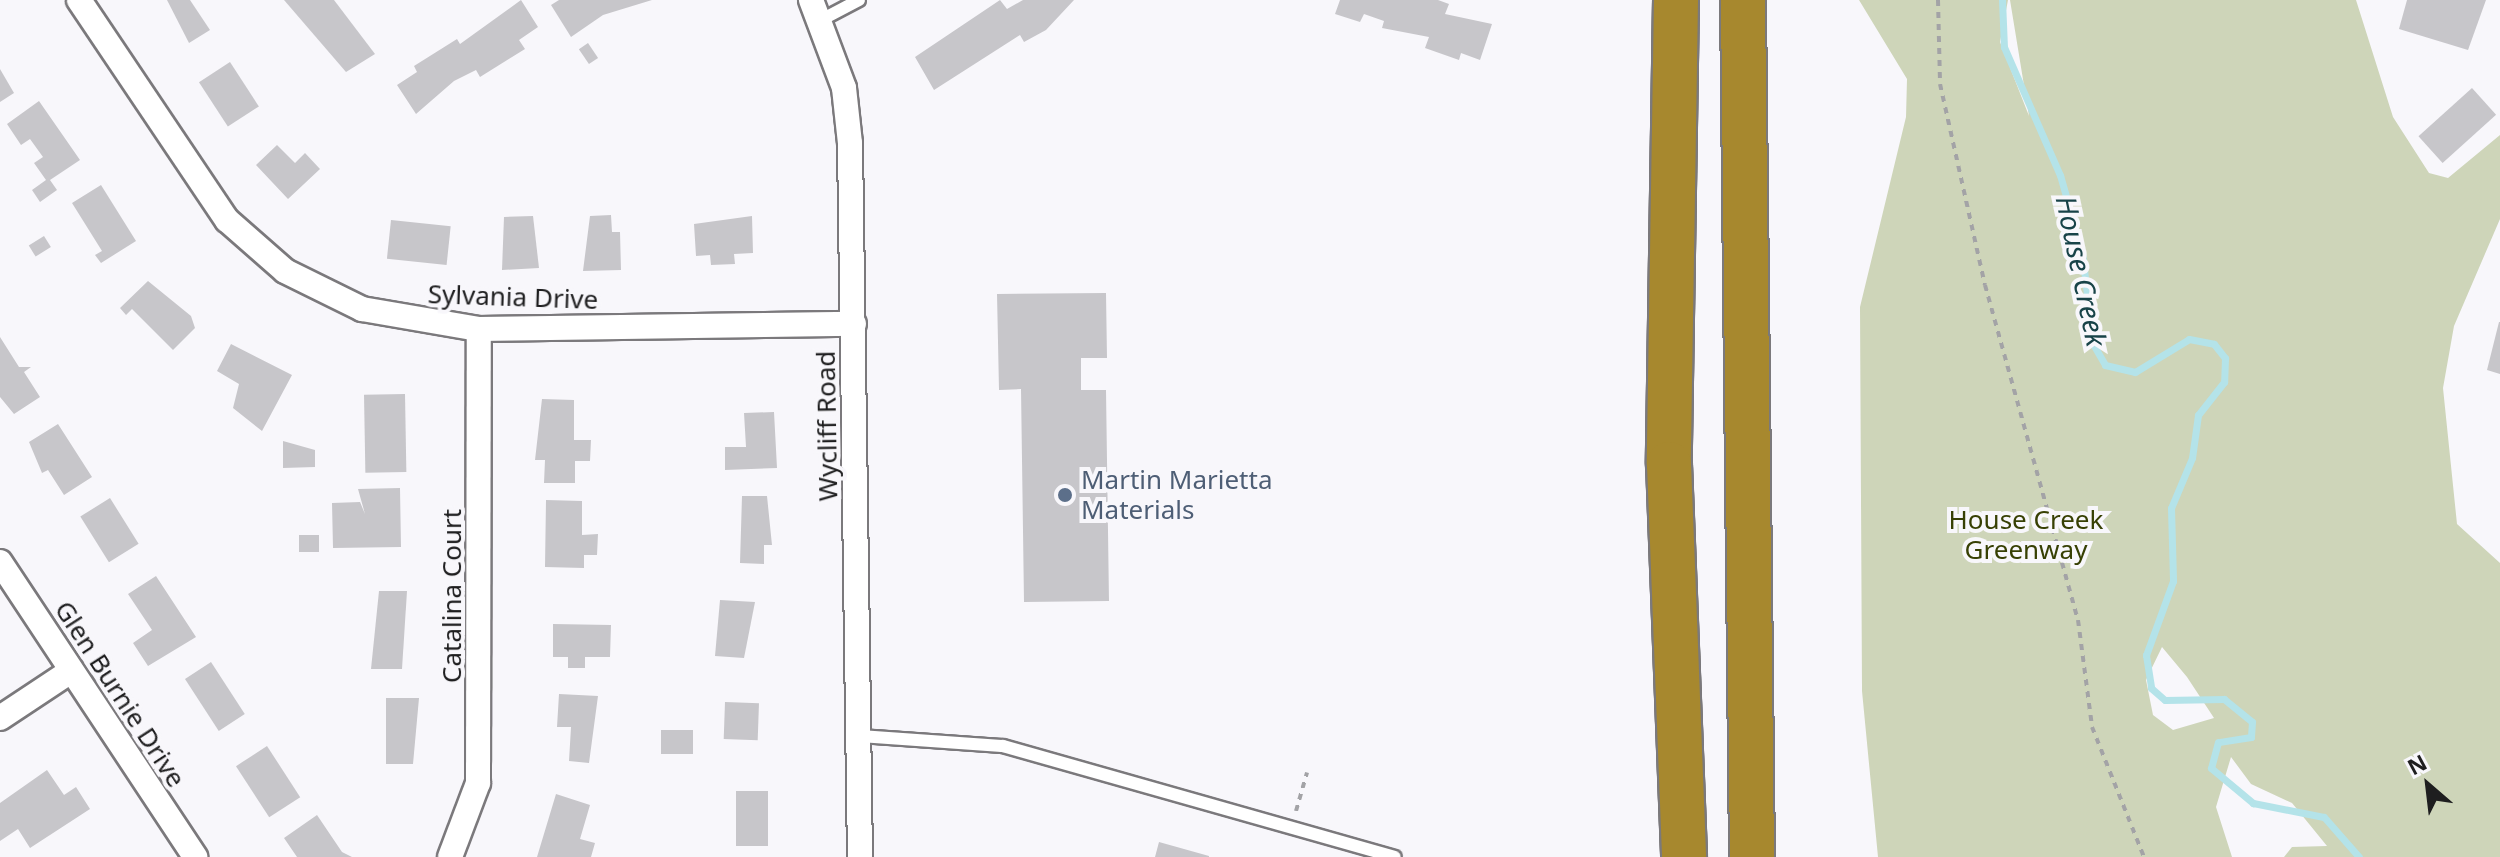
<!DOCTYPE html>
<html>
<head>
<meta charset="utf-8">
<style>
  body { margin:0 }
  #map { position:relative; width:2500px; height:857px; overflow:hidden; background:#f8f7fb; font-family:"Noto Sans",sans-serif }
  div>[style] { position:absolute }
  .green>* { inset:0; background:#ced5b9 }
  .stream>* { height:7px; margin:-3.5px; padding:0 3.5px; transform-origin:3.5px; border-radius:3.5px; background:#b4e3e9 }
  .building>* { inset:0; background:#c7c6ca; transform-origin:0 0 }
  .path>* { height:4px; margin-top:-2px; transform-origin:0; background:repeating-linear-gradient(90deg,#a3a3a6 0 6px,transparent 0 12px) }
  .roads { filter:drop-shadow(2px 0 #7b797c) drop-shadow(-2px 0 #7b797c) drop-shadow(0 2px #7b797c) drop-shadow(0 -2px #7b797c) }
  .lane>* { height:12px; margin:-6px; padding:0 6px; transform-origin:6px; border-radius:6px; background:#fff }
  .street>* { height:24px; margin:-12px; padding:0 12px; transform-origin:12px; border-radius:12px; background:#fff }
  .highway>* { height:44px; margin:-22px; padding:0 22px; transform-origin:22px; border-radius:22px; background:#a7882e }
  .dots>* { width:22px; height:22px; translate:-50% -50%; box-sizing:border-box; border:4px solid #f8f7fb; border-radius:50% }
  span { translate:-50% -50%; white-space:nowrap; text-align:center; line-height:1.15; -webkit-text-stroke:8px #f8f7fb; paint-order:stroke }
  .street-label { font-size:26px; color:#1e1e1f }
  .service-label { font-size:26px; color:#4e5e75 }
  .left { translate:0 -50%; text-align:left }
  .park-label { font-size:26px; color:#374004 }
  .water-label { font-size:28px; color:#184348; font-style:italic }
  .north { position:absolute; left:2388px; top:745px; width:80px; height:80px; -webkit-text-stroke:6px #f8f7fb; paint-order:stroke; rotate:332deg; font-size:22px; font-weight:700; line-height:32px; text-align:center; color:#1e1e1f }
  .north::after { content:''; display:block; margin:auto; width:28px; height:36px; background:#1e1e1f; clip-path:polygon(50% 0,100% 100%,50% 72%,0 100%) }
</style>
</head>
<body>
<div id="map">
  <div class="green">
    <i style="clip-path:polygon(evenodd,1859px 0,2008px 0,2000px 42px,2029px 116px,2010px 0,2356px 0,2393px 117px,2429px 173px,2448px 178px,2500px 135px,2500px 219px,2454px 326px,2443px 388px,2457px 524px,2500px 563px,2500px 857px,2284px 857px,2292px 847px,2327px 846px,2292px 803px,2251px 784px,2231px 757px,2216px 807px,2232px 857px,1878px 857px,1862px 691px,1860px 307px,1906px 117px,1907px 79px,1859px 0,2162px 647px,2187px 677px,2214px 718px,2173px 730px,2153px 715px,2146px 680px,2162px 647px)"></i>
  </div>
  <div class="stream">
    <i style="left:2002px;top:0;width:47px;rotate:87.6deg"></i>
    <i style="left:2004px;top:47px;width:140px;rotate:66.4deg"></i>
    <i style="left:2060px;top:175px;width:81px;rotate:74.2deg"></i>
    <i style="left:2082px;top:253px;width:92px;rotate:83.1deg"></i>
    <i style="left:2093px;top:344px;width:24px;rotate:60deg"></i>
    <i style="left:2105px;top:365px;width:31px;rotate:13deg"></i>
    <i style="left:2135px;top:372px;width:63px;rotate:-31.4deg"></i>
    <i style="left:2189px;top:339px;width:25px;rotate:11deg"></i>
    <i style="left:2214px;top:344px;width:18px;rotate:52deg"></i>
    <i style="left:2225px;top:358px;width:24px;rotate:92deg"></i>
    <i style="left:2224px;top:382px;width:42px;rotate:128.2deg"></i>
    <i style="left:2198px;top:415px;width:43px;rotate:97.9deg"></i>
    <i style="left:2192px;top:458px;width:54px;rotate:112.8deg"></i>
    <i style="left:2171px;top:508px;width:73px;rotate:88.4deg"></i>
    <i style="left:2173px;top:581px;width:79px;rotate:110deg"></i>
    <i style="left:2146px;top:655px;width:33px;rotate:81deg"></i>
    <i style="left:2151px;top:688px;width:18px;rotate:41deg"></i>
    <i style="left:2165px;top:700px;width:59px;rotate:-1deg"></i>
    <i style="left:2224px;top:699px;width:36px;rotate:39deg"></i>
    <i style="left:2252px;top:722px;width:15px;rotate:94deg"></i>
    <i style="left:2251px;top:737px;width:33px;rotate:171deg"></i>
    <i style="left:2218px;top:742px;width:27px;rotate:105deg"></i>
    <i style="left:2211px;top:768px;width:55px;rotate:39.8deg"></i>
    <i style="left:2253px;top:803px;width:72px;rotate:11.2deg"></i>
    <i style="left:2324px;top:817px;width:53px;rotate:48.8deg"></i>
  </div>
  <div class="building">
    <i style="clip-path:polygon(167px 0,190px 0,210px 30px,189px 43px)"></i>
    <i style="clip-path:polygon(284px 0,334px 0,375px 54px,346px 72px)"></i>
    <i style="clip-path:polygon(521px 0,538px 27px,519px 40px,525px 49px,480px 77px,476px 70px,454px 81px,416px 114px,397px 85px,417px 72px,414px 66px,457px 39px,460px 44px)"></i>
    <i style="clip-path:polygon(559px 0,652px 0,603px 15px,571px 37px,551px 5px)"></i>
    <i style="clip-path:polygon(1000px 0,1007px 9px,1023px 0,1074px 0,1046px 30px,1024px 42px,1020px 35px,934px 90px,915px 57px)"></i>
    <i style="clip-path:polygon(1340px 0,1438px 0,1449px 4px,1445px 14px,1492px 24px,1480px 60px,1461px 53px,1459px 60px,1425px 48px,1429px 37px,1382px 28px,1384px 21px,1364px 14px,1360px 22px,1335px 14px)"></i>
    <i style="clip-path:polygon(2407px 0,2486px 0,2468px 50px,2399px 29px)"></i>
    <i style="left:588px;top:43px;width:18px;height:11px;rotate:56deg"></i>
    <i style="left:230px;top:62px;width:53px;height:37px;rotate:57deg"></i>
    <i style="clip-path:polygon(0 69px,14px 93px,0 102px)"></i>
    <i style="left:2472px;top:88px;width:36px;height:72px;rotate:48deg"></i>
    <i style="clip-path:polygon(39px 101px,80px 160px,50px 180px,57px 190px,40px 202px,32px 190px,46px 180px,34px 163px,43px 157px,30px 139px,21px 145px,7px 124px)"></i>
    <i style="clip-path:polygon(277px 145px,295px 163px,305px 153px,320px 169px,288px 199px,256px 165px)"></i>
    <i style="clip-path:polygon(101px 185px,136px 241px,101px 263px,95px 255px,102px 251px,72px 203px)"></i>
    <i style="clip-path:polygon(611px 215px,612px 232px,620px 232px,621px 270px,583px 271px,590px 216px)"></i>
    <i style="clip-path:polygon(533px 216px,539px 268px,502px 270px,504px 217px)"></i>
    <i style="clip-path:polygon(752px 216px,753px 253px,734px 254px,735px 264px,711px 265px,710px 255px,696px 256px,694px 224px)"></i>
    <i style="left:391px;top:220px;width:60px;height:39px;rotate:6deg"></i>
    <i style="left:44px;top:236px;width:13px;height:18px;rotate:58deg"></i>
    <i style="clip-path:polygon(148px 281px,191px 316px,195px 328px,173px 350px,132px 309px,126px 315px,120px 308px)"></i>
    <i style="clip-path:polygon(1106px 293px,1107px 358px,1081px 358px,1081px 390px,1106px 390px,1109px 601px,1024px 602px,1021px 389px,999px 390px,997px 294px)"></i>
    <i style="clip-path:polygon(2499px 322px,2500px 322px,2500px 374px,2487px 370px)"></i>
    <i style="clip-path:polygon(0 337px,19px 367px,31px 367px,24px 372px,40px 397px,14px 414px,0 397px)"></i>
    <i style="clip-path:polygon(231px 344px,292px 375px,262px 431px,233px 408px,239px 384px,217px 371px)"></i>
    <i style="left:405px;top:394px;width:78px;height:41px;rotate:89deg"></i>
    <i style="clip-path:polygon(542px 399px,574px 400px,574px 440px,591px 440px,590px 461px,575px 461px,575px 483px,544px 483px,545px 460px,535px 460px)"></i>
    <i style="clip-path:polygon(774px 412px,777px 468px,725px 470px,725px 447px,746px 447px,744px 413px)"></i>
    <i style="clip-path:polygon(58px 424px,92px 477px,64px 495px,48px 470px,42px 473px,29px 442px)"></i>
    <i style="clip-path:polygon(283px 441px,315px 450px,315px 467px,283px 468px)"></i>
    <i style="clip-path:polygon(400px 488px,401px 547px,333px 548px,332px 503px,360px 502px,365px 514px,358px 489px)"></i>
    <i style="clip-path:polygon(742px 496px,767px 496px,772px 545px,764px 545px,764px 564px,740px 563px)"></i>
    <i style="left:110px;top:498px;width:54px;height:35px;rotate:58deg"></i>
    <i style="clip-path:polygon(546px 500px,582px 501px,582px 535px,598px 534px,597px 555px,584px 555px,584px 568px,545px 567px)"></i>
    <i style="left:319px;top:535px;width:17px;height:20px;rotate:90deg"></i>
    <i style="clip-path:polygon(156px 576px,196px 637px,148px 666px,133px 643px,152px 630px,128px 594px)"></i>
    <i style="clip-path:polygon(379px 591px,407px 591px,402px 669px,371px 669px)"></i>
    <i style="clip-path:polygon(720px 600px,755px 602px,744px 658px,715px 656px)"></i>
    <i style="clip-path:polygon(553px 624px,611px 625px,610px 657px,585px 657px,585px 668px,568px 668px,568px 657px,553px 657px)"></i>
    <i style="left:211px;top:662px;width:62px;height:31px;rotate:57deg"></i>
    <i style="clip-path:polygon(559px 694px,598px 696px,589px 763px,569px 761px,571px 727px,557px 727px)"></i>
    <i style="clip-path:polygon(386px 698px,419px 698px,413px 764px,386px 764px)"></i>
    <i style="left:725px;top:702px;width:34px;height:37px;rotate:2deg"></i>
    <i style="left:661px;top:730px;width:32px;height:24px"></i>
    <i style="left:267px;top:746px;width:61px;height:37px;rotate:57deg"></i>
    <i style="clip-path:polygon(47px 770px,64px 795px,76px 787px,90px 809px,30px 848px,18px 829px,0 841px,0 803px)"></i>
    <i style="left:736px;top:791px;width:32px;height:55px"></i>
    <i style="clip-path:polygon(556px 794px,590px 805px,580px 839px,595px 843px,591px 857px,537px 857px)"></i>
    <i style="clip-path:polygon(317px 815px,342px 852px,352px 857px,297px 857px,284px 838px)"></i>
    <i style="clip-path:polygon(1159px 842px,1209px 856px,1209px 857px,1155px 857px)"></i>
  </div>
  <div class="path">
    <i style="left:1938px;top:0;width:84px;rotate:88.6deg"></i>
    <i style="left:1940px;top:84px;width:206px;rotate:77.4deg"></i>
    <i style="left:1985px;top:285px;width:348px;rotate:74.5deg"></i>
    <i style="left:2078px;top:620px;width:108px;rotate:82.5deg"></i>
    <i style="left:2092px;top:727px;width:140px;rotate:68.2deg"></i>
    <i style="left:1296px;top:811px;width:40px;rotate:-74deg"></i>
  </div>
  <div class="roads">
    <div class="lane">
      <i style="left:821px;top:20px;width:43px;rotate:-27.8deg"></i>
      <i style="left:859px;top:736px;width:144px;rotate:4deg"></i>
      <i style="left:1003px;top:746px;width:407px;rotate:15.8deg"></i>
    </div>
    <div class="street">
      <i style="left:79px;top:0;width:265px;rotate:56.1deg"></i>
      <i style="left:227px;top:220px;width:77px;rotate:41.3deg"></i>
      <i style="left:285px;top:271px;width:86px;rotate:26.3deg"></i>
      <i style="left:362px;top:309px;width:119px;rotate:9.7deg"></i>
      <i style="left:479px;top:329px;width:375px;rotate:-0.8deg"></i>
      <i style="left:811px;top:0;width:94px;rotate:69.4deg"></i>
      <i style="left:844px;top:88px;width:55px;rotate:83.8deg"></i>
      <i style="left:850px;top:143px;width:714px;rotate:89.2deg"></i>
      <i style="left:0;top:562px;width:354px;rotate:56.5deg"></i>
      <i style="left:0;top:718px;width:85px;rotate:-33.5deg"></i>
      <i style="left:450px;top:857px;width:79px;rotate:-69.3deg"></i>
      <i style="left:478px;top:783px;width:454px;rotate:-89.9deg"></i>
    </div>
    <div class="highway">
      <i style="left:1676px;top:0;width:464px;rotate:90.9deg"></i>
      <i style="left:1669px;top:464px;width:393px;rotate:87.8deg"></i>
      <i style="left:1743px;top:0;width:857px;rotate:89.4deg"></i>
    </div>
  </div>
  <div class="dots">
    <i style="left:1065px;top:495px;background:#5c6f8a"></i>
  </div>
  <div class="street-label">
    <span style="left:513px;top:297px;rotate:2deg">Sylvania Drive</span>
    <span style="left:827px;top:426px;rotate:-91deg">Wycliff Road</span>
    <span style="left:452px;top:596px;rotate:-90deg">Catalina Court</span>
    <span style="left:120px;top:694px;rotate:57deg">Glen Burnie Drive</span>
  </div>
  <div class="service-label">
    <span class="left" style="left:1081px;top:495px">Martin Marietta<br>Materials</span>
  </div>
  <div class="park-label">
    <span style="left:2026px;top:535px">House Creek<br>Greenway</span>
  </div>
  <div class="water-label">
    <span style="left:2082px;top:271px;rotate:78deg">House Creek</span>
  </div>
  <div class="north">N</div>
</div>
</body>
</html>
